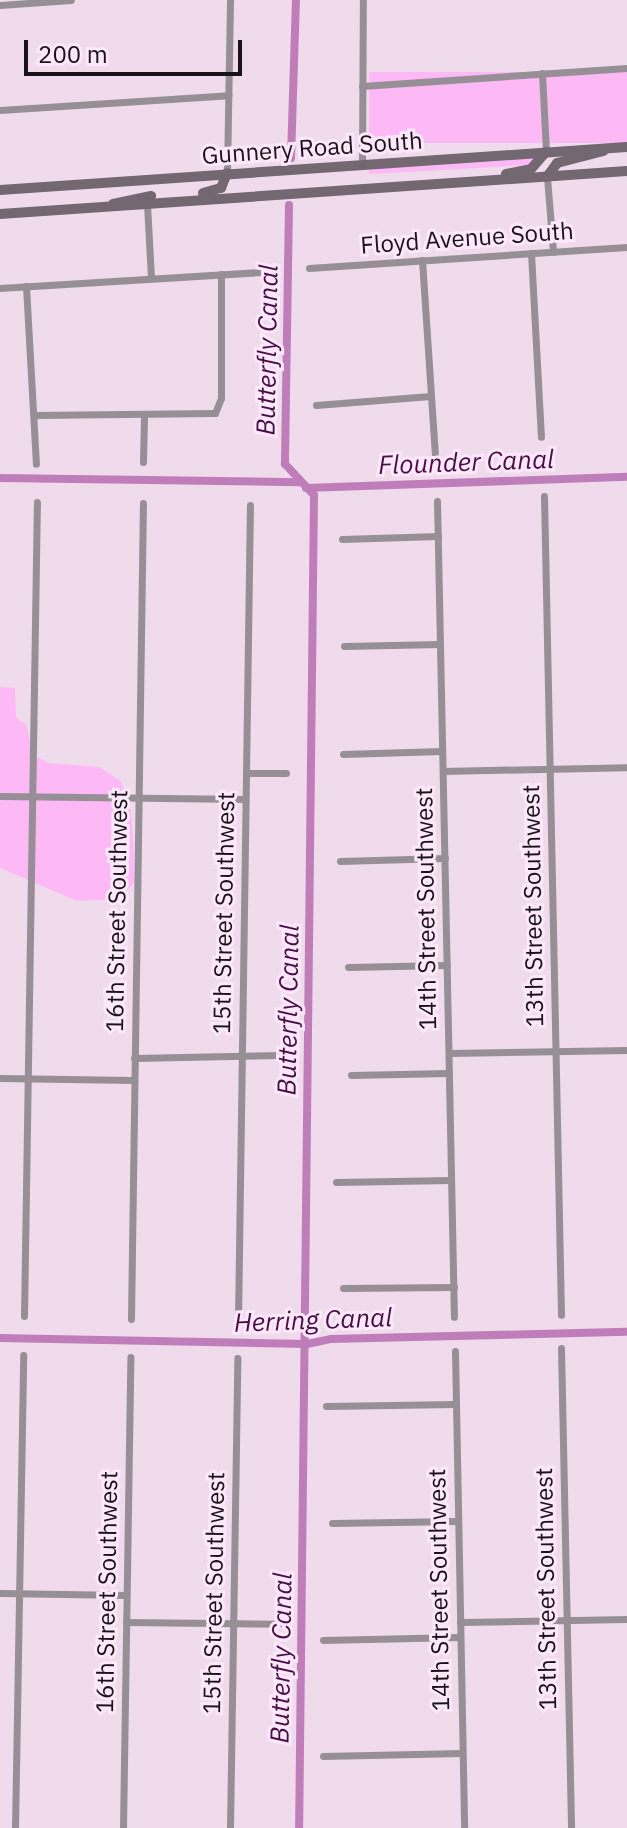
<!DOCTYPE html>
<html>
<head>
<meta charset="utf-8">
<style>
  body { margin:0 }
  #map { position:relative; width:627px; height:1828px; overflow:hidden; background:#f0dbed; font-family:"IBM Plex Sans",sans-serif }
  div>[style] { position:absolute }
  .green>* { inset:0; background:#fdb9f6; transform-origin:0 0 }
  .canal>* { height:8px; margin:-4px; padding:0 4px; transform-origin:4px; border-radius:4px; background:#bf7eb9 }
  .minor>* { height:7px; margin:-3.5px; padding:0 3.5px; transform-origin:3.5px; border-radius:3.5px; background:#978f96 }
  .secondary>* { height:10px; margin:-5px; padding:0 5px; transform-origin:5px; border-radius:5px; background:#736772 }
  span { translate:-50% -50%; white-space:nowrap; text-align:center; line-height:1.15; -webkit-text-stroke:6px #fde8fb; paint-order:stroke }
  .street-label { font-size:24px; color:#1a1319 }
  .water-label { font-size:26px; color:#4a0e47; font-style:italic }
  .scale { position:absolute; left:24px; top:40px; width:218px; height:36px; box-sizing:border-box; border:4px solid #1a1319; border-top:0; padding-left:10px; font-size:24px; line-height:28px; white-space:nowrap; color:#1a1319; -webkit-text-stroke:6px #fde8fb; paint-order:stroke }
</style>
</head>
<body>
<div id="map">
  <div class="green">
    <i style="left:627px;top:72px;width:71px;height:258px;rotate:90deg"></i>
    <i style="clip-path:polygon(540px 156px,531px 165px,369px 174px,369px 168px)"></i>
    <i style="clip-path:polygon(0 687px,15px 688px,16px 717px,26px 725px,35px 756px,49px 763px,99px 767px,121px 781px,131px 811px,134px 851px,134px 883px,120px 899px,77px 901px,0 868px)"></i>
  </div>
  <div class="canal">
    <i style="left:291px;top:158px;width:158px;rotate:-88.2deg"></i>
    <i style="left:289px;top:205px;width:259px;rotate:90.9deg"></i>
    <i style="left:285px;top:464px;width:42px;rotate:46.9deg"></i>
    <i style="left:314px;top:495px;width:1333px;rotate:90.64deg"></i>
    <i style="left:0;top:478px;width:300px;rotate:0.8deg"></i>
    <i style="left:306px;top:488px;width:321px;rotate:-2deg"></i>
    <i style="left:0;top:1338px;width:307px;rotate:1.1deg"></i>
    <i style="left:307px;top:1344px;width:25px;rotate:-12deg"></i>
    <i style="left:331px;top:1339px;width:296px;rotate:-1.4deg"></i>
  </div>
  <div class="minor">
    <i style="left:0;top:5px;width:71px;rotate:-4deg"></i>
    <i style="left:542px;top:73px;width:79px;rotate:87.1deg"></i>
    <i style="left:362px;top:86px;width:266px;rotate:-3.9deg"></i>
    <i style="left:0;top:110px;width:229px;rotate:-3.7deg"></i>
    <i style="left:362px;top:164px;width:164px;rotate:-89.7deg"></i>
    <i style="left:227px;top:173px;width:173px;rotate:-89deg"></i>
    <i style="left:547px;top:177px;width:75px;rotate:85.4deg"></i>
    <i style="left:147px;top:204px;width:74px;rotate:86.9deg"></i>
    <i style="left:531px;top:253px;width:184px;rotate:86.9deg"></i>
    <i style="left:422px;top:260px;width:194px;rotate:86.2deg"></i>
    <i style="left:309px;top:268px;width:319px;rotate:-3.8deg"></i>
    <i style="left:26px;top:286px;width:178px;rotate:86.8deg"></i>
    <i style="left:0;top:288px;width:265px;rotate:-3.5deg"></i>
    <i style="left:316px;top:405px;width:115px;rotate:-4.5deg"></i>
    <i style="left:34px;top:415px;width:181px;rotate:-0.6deg"></i>
    <i style="left:215px;top:413px;width:16px;rotate:-68deg"></i>
    <i style="left:221px;top:398px;width:124px;rotate:-90deg"></i>
    <i style="left:143px;top:462px;width:45px;rotate:-88.7deg"></i>
    <i style="left:544px;top:496px;width:819px;rotate:88.81deg"></i>
    <i style="left:437px;top:501px;width:816px;rotate:88.81deg"></i>
    <i style="left:342px;top:539px;width:96px;rotate:-1.8deg"></i>
    <i style="left:344px;top:646px;width:96px;rotate:-1.2deg"></i>
    <i style="left:343px;top:754px;width:99px;rotate:-1.7deg"></i>
    <i style="left:443px;top:771px;width:184px;rotate:-1.2deg"></i>
    <i style="left:246px;top:773px;width:40px"></i>
    <i style="left:0;top:796px;width:245px;rotate:0.7deg"></i>
    <i style="left:340px;top:861px;width:105px;rotate:-1.6deg"></i>
    <i style="left:348px;top:967px;width:99px;rotate:-1.2deg"></i>
    <i style="left:449px;top:1053px;width:178px;rotate:-1deg"></i>
    <i style="left:134px;top:1058px;width:147px;rotate:-1.2deg"></i>
    <i style="left:351px;top:1075px;width:98px;rotate:-1.2deg"></i>
    <i style="left:0;top:1078px;width:134px;rotate:0.9deg"></i>
    <i style="left:336px;top:1182px;width:115px;rotate:-1deg"></i>
    <i style="left:343px;top:1288px;width:111px;rotate:-0.5deg"></i>
    <i style="left:24px;top:1316px;width:814px;rotate:-89.09deg"></i>
    <i style="left:131px;top:1319px;width:816px;rotate:-89.16deg"></i>
    <i style="left:238px;top:1321px;width:816px;rotate:-89.16deg"></i>
    <i style="left:561px;top:1348px;width:480px;rotate:88.8deg"></i>
    <i style="left:455px;top:1351px;width:477px;rotate:88.9deg"></i>
    <i style="left:326px;top:1406px;width:130px;rotate:-0.9deg"></i>
    <i style="left:332px;top:1523px;width:126px;rotate:-0.9deg"></i>
    <i style="left:0;top:1593px;width:126px;rotate:0.9deg"></i>
    <i style="left:126px;top:1622px;width:153px;rotate:0.7deg"></i>
    <i style="left:460px;top:1622px;width:167px;rotate:-1deg"></i>
    <i style="left:323px;top:1640px;width:137px;rotate:-1.3deg"></i>
    <i style="left:323px;top:1756px;width:139px;rotate:-1.2deg"></i>
    <i style="left:15px;top:1828px;width:473px;rotate:-89deg"></i>
    <i style="left:123px;top:1828px;width:471px;rotate:-89.1deg"></i>
    <i style="left:230px;top:1828px;width:470px;rotate:-89.1deg"></i>
  </div>
  <div class="secondary">
    <i style="left:506px;top:174px;width:25px;rotate:-11deg"></i>
    <i style="left:531px;top:169px;width:23px;rotate:-49deg"></i>
    <i style="left:547px;top:177px;width:17px;rotate:-54deg"></i>
    <i style="left:557px;top:163px;width:48px;rotate:-14.6deg"></i>
    <i style="left:0;top:190px;width:628px;rotate:-3.92deg"></i>
    <i style="left:203px;top:193px;width:19px;rotate:-16deg"></i>
    <i style="left:221px;top:188px;width:16px;rotate:-68deg"></i>
    <i style="left:113px;top:204px;width:39px;rotate:-12deg"></i>
    <i style="left:0;top:214px;width:628px;rotate:-3.92deg"></i>
  </div>
  <div class="street-label">
    <span style="left:312px;top:148px;rotate:-4deg">Gunnery Road South</span>
    <span style="left:467px;top:238px;rotate:-4deg">Floyd Avenue South</span>
    <span style="left:533px;top:906px;rotate:-91deg">13th Street Southwest</span>
    <span style="left:426px;top:909px;rotate:-91deg">14th Street Southwest</span>
    <span style="left:117px;top:911px;rotate:-89deg">16th Street Southwest</span>
    <span style="left:224px;top:913px;rotate:-89deg">15th Street Southwest</span>
    <span style="left:546px;top:1589px;rotate:-91deg">13th Street Southwest</span>
    <span style="left:439px;top:1590px;rotate:-91deg">14th Street Southwest</span>
    <span style="left:107px;top:1592px;rotate:-89deg">16th Street Southwest</span>
    <span style="left:214px;top:1593px;rotate:-89deg">15th Street Southwest</span>
  </div>
  <div class="water-label">
    <span style="left:267px;top:350px;rotate:-89deg">Butterfly Canal</span>
    <span style="left:466px;top:462px;rotate:-2deg">Flounder Canal</span>
    <span style="left:288px;top:1010px;rotate:-89deg">Butterfly Canal</span>
    <span style="left:313px;top:1320px;rotate:-2deg">Herring Canal</span>
    <span style="left:281px;top:1658px;rotate:-89deg">Butterfly Canal</span>
  </div>
  <div class="scale">200 m</div>
</div>
</body>
</html>
